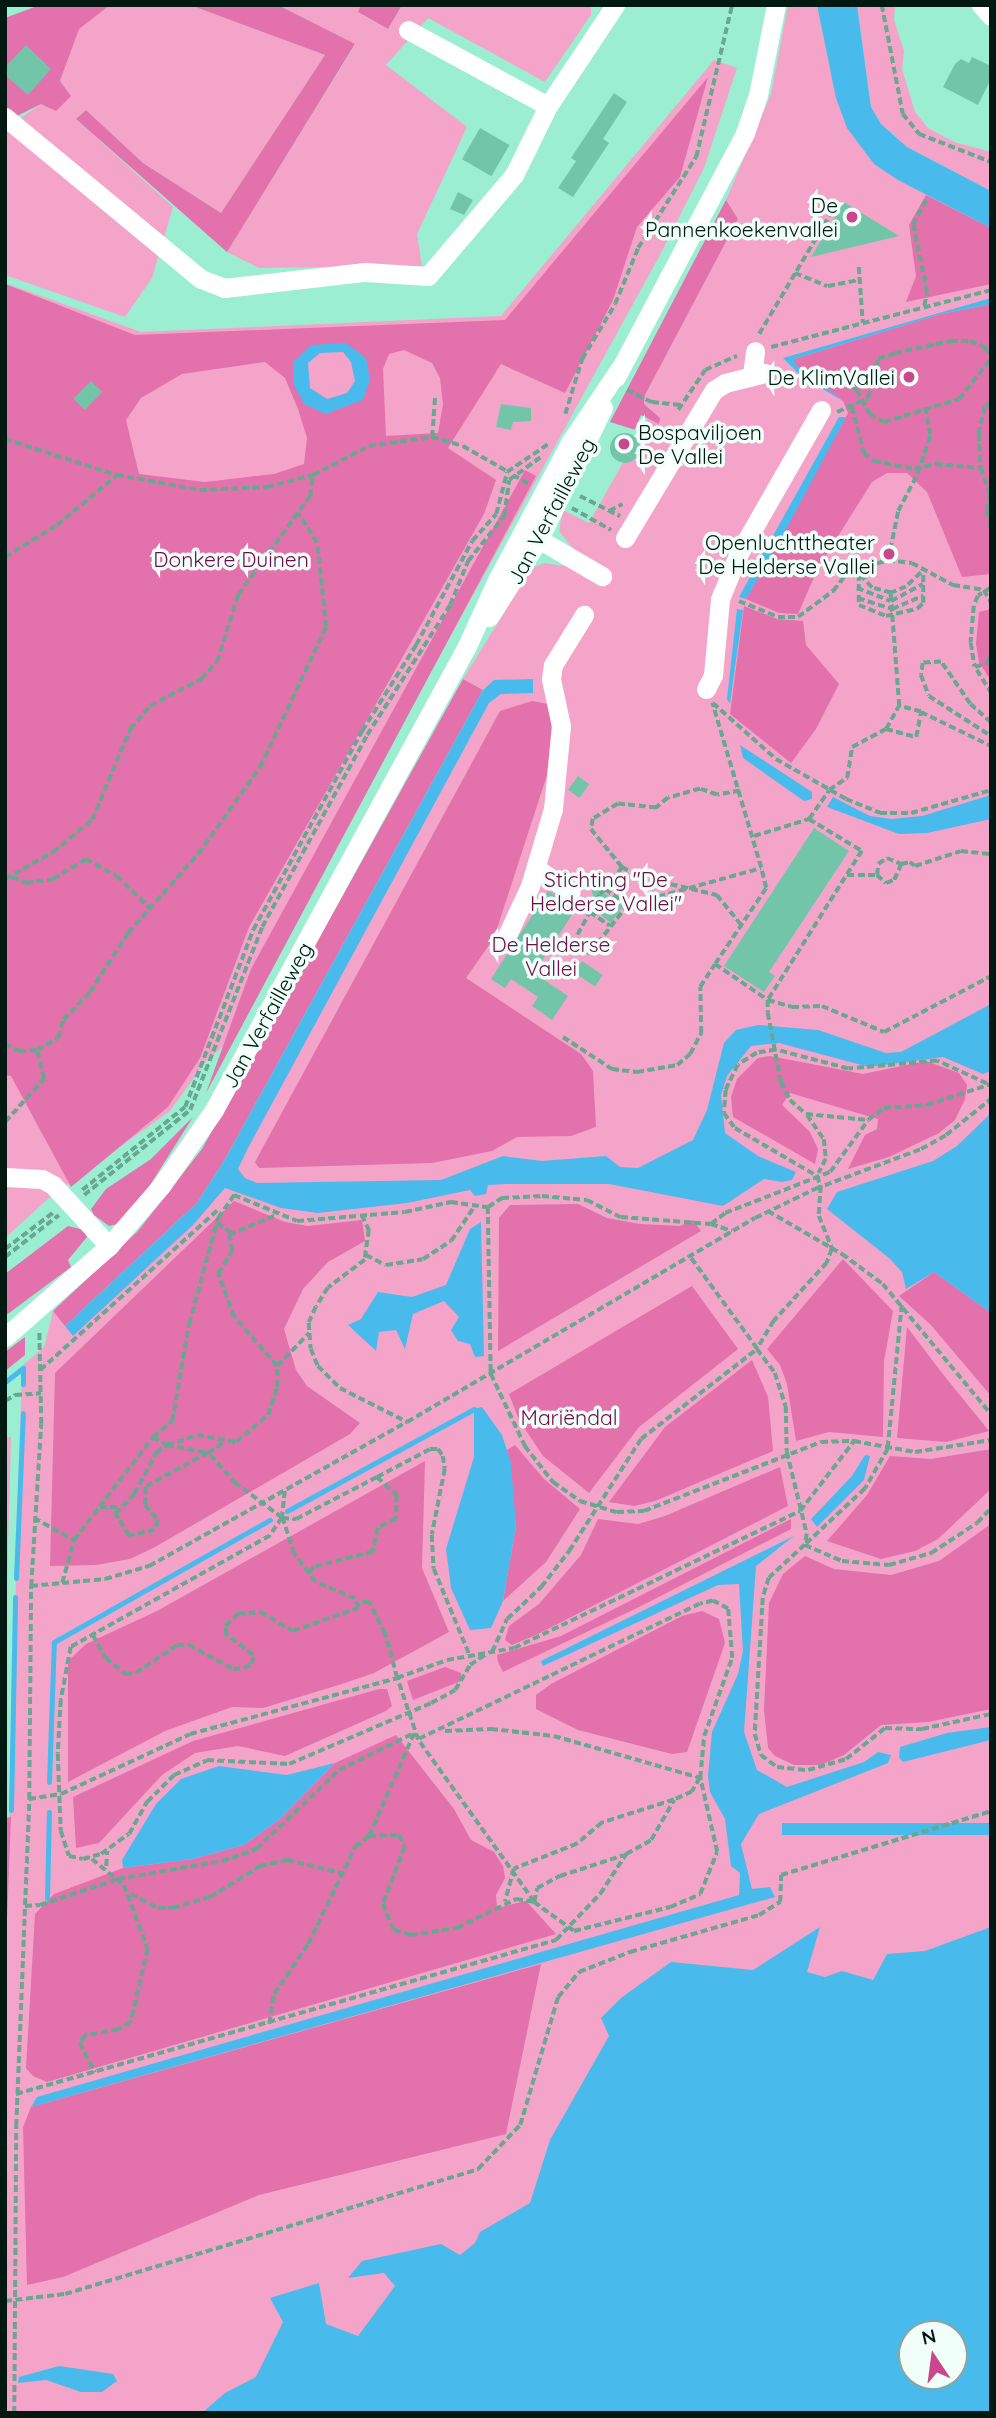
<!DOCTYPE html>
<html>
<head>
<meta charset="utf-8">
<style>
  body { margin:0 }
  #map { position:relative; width:996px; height:2418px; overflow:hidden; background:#9beed1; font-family:Quicksand,sans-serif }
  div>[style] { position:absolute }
  .green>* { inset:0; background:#f4a4c9 }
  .forest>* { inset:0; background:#e371ab }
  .water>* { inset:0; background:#48bbec; transform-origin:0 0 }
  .stream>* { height:5px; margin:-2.5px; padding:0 2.5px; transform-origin:2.5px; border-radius:2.5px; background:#48bbec }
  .building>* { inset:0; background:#73c5aa; transform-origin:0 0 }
  .round { border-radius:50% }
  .path>* { height:3.5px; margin-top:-1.75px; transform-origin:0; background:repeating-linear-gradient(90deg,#68a791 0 7px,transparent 0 10.5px) }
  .minor>* { height:19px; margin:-9.5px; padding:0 9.5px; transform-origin:9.5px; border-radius:9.5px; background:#fff }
  .dots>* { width:19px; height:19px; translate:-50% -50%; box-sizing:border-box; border:4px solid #f0fff9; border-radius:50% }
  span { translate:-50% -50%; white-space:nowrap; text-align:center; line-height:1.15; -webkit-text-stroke:7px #f0fff9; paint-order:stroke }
  .poi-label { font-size:21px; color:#011911 }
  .right { translate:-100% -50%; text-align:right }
  .left { translate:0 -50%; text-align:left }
  .street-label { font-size:21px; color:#011911 }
  .park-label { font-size:21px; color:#74094b }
  .frame { position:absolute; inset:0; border:7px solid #011911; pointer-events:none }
  .north { position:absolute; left:898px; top:2320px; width:70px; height:70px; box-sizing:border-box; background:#f0fff9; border:2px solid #90a39c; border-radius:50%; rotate:347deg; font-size:19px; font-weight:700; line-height:28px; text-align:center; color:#011911 }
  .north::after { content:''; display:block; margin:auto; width:24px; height:32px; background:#ca478e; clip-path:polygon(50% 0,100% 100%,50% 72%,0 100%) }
</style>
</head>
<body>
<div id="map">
  <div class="green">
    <i style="clip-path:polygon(110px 5px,190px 5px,325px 55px,221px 213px,143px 163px,86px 110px,76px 119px,173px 207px,152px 278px,125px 317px,5px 275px,5px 129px,41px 104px,70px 95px,60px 81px,79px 28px)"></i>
    <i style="clip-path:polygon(278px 5px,361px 5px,359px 13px,388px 29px,402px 5px,591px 5px,591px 15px,545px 82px,428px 18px,386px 65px,467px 127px,417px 234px,422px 266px,259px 268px,227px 252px,355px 45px)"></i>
    <i style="clip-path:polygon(evenodd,788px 5px,817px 5px,834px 85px,868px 142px,991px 211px,991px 2413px,5px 2413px,5px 1957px,22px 1366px,44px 1347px,53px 1311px,66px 1327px,187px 1221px,226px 1174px,494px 680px,483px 690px,463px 679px,531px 569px,544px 563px,564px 566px,574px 550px,559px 531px,563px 510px,589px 523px,652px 411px,644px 404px,645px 395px,738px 219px,726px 200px,771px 94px,788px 5px,912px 2334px,954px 2334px,954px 2376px,912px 2376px,912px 2334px)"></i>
    <i style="clip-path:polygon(857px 5px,895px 5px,894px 20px,904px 51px,902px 69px,915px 112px,928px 128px,954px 142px,991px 152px,991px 191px,907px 147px,881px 124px,871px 107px)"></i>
    <i style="clip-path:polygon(714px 60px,737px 68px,704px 168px,661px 253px,227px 1043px,206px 1061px,170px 1111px,50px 1197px,5px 1238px,5px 283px,141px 332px,501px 316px)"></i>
    <i style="clip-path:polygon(11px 1437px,7px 1585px,5px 1585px,5px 1438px)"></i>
  </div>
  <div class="forest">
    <i style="clip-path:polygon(40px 5px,110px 5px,79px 29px,60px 81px,71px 96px,56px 111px,41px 104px,17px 116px,5px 110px,5px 18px)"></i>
    <i style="clip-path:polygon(190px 5px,278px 5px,355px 44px,227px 252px,76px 119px,86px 110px,143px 163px,221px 213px,325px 55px)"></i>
    <i style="clip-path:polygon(361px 5px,402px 5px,388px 29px,358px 12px)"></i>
    <i style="clip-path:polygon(evenodd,708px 77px,680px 177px,637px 227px,613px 300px,565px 393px,501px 364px,448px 448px,496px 480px,484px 514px,249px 927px,200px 1058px,168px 1107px,71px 1187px,11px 1076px,5px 1075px,5px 284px,135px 335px,505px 320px,708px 77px,346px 343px,363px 399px,304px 404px,295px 360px,346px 343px,708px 77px,404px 350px,432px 363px,440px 378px,443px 404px,438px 433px,386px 436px,383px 369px,389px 354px,404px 350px,708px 77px,265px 362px,285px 378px,298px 409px,307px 438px,304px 464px,274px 474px,205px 482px,139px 474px,126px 420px,141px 398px,182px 374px,265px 362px)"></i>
    <i style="clip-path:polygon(926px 195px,991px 228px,991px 284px,906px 302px,916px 276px,909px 225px)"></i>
    <i style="clip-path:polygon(726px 200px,738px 219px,645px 395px,644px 404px,660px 418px,659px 424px,641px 415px,638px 422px,653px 431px,641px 438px,639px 431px,610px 422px)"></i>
    <i style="clip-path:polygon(991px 304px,991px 574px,962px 577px,927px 492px,907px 473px,887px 473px,872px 482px,818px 568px,798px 614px,779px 613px,746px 599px,848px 413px,843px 401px,794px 364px,794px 359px,941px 314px)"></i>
    <i style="clip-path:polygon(525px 470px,536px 476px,206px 1093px,251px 969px)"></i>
    <i style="clip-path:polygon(744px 606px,777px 619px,803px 621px,806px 645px,839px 684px,816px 729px,791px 763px,730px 714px)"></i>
    <i style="clip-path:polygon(991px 609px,991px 681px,979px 662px,976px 644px,979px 612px)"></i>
    <i style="clip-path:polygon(463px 679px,483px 690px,224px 1161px,197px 1203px,65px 1326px,53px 1311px,138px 1231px,202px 1149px)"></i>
    <i style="clip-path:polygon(532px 701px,548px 704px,552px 723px,547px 775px,494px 938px,466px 978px,581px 1054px,593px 1071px,596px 1127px,571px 1136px,517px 1137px,492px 1151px,432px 1163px,259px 1168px,255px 1162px,500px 711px)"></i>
    <i style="clip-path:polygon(770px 1056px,863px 1074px,926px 1061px,959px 1073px,967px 1085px,965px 1099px,955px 1120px,939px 1133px,889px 1157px,848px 1169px,865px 1135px,877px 1129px,878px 1119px,790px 1093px,782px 1105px,810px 1132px,818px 1149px,815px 1164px,733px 1117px,731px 1097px,737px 1079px,758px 1058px)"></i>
    <i style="clip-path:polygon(193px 1117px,145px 1193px,118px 1224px,109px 1226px,94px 1215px,91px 1209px,106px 1189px,151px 1159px)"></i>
    <i style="clip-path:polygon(234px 1201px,285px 1222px,308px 1226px,362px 1220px,365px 1241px,328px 1262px,303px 1289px,284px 1329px,296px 1370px,307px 1386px,360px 1423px,350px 1434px,155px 1547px,130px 1559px,96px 1565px,50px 1566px,55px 1373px)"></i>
    <i style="clip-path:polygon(578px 1204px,607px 1218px,640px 1224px,680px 1226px,693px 1220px,701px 1231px,498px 1351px,499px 1218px,510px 1205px)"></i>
    <i style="clip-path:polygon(68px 1226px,84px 1230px,87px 1237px,68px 1260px,71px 1267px,5px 1316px,5px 1274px)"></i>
    <i style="clip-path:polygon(843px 1259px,893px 1311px,884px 1361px,883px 1437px,829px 1432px,796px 1441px,787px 1384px,780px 1365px,767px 1349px)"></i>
    <i style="clip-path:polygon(934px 1272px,991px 1313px,991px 1396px,931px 1325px,899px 1296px)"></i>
    <i style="clip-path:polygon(692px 1286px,738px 1349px,639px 1427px,589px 1493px,543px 1456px,519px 1420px,509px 1394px)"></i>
    <i style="clip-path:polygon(907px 1327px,942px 1373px,989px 1431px,946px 1442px,897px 1438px)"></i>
    <i style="clip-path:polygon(25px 1337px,25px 1355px,5px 1371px,5px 1352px)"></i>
    <i style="clip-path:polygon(752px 1360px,768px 1397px,773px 1451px,655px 1501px,634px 1506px,609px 1502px,665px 1427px)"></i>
    <i style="clip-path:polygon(515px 1445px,544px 1479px,580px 1509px,546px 1562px,503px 1601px,516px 1526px,507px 1450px)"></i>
    <i style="clip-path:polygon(991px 1449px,991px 1489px,938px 1539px,915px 1551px,881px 1559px,827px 1541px,867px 1495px,890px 1456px,931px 1459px)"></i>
    <i style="clip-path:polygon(425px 1461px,422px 1568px,449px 1632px,374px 1673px,345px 1683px,263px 1708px,232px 1707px,165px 1731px,68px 1782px,68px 1661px,86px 1644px,157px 1611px)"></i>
    <i style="clip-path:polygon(780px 1467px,788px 1506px,538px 1634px,512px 1645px,505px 1640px,509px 1626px,539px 1604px,581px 1555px,598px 1519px,638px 1524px,665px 1516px)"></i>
    <i style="clip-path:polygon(791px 1519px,791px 1529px,641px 1606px,503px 1672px,498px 1662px,497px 1655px,561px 1636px)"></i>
    <i style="clip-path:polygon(991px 1524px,991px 1709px,928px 1722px,881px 1725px,844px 1755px,821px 1765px,794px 1765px,775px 1756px,768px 1748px,764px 1710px,769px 1603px,783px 1574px,805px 1556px,834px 1569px,891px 1575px,939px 1561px)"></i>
    <i style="clip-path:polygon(702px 1611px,719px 1619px,725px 1643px,687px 1752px,672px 1754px,578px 1730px,536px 1709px,536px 1695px,551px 1684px,682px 1616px)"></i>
    <i style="clip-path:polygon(445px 1667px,461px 1673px,461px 1681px,413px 1700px,407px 1681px)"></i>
    <i style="clip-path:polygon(379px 1689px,387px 1689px,392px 1706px,386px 1711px,285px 1756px,238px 1746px,195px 1753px,162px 1775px,99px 1843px,76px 1848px,73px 1797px,193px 1741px)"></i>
    <i style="clip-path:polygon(396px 1735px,454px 1809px,471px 1840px,494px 1852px,503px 1866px,505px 1878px,496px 1895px,497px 1908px,526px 1901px,556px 1934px,47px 2082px,33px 2076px,26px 2068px,35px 1914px,54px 1894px,123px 1868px,193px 1859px,244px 1845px,279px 1820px,335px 1763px)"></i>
    <i style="clip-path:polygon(11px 1817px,6px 1944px,5px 1944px,5px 1818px)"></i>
    <i style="clip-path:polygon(541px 1964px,506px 2134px,259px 2195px,63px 2277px,27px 2285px,23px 2127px,31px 2107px)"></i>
  </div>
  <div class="water">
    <i style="clip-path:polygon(817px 5px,857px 5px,871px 107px,881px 124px,907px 147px,991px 191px,991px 228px,898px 180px,874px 164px,847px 128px,836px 98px)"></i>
    <i style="clip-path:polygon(991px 298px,991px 304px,941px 314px,794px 359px,795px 364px,843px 401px,802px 377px,783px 358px)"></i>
    <i style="clip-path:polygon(evenodd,346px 343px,366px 358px,370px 380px,363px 400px,326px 414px,304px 404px,294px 385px,294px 361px,311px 345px,346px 343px,343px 352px,351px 362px,355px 381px,347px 393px,327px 399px,310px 388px,308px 363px,320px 353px,343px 352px)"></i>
    <i style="clip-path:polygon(839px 417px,846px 417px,789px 524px,746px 599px,739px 597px)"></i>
    <i style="clip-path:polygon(737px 609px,743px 610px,730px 704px,727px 699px)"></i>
    <i style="clip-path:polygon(533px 679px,533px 693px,501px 694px,489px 703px,248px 1148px,238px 1169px,245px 1178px,257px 1183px,441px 1180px,503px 1156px,542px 1161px,606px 1156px,620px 1167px,638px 1168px,693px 1140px,707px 1110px,724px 1043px,736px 1030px,758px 1025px,818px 1030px,886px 1053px,901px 1052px,991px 1004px,991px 1071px,983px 1074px,943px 1057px,869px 1067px,779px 1043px,751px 1046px,727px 1076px,721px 1095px,725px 1133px,758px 1156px,796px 1172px,792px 1180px,782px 1182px,764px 1179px,723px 1206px,609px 1184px,507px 1184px,488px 1185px,486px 1194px,475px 1196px,470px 1190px,407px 1203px,318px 1213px,281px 1208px,225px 1188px,193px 1225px,73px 1336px,65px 1326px,197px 1203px,224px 1161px,483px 690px,494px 680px)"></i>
    <i style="clip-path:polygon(740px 745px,812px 792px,812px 799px,804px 801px,743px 758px)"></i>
    <i style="clip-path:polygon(991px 795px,991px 819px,927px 833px,899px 834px,827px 807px,833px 797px,870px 816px,892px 819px,922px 816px)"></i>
    <i style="clip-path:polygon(991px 1113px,991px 1313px,934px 1272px,906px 1289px,902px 1272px,889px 1258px,827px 1209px,837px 1192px,933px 1161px,957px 1146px)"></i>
    <i style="clip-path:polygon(481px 1222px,484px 1356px,475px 1357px,470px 1344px,458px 1341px,451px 1330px,459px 1317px,444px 1301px,413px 1314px,405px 1349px,396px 1330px,379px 1332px,376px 1351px,348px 1325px,361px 1319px,378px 1292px,412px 1297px,446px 1285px,470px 1229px)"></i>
    <i style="clip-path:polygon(482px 1407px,502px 1435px,511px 1463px,516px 1526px,503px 1601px,491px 1628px,470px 1630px,451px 1588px,446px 1549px,474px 1457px,474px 1409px)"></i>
    <i style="clip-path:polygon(865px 1455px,870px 1456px,864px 1480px,817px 1527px,811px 1519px,852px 1476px)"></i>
    <i style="clip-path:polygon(794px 1536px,756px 1566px,744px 1732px,757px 1770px,787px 1787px,864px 1762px,878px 1752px,891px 1755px,888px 1763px,759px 1814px,741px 1844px,752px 1889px,770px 1887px,775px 1897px,31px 2107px,37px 2097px,739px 1895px,740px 1873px,731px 1866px,725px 1819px,710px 1792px,708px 1776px,712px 1732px,738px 1674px,743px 1651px,739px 1584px,718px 1585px,543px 1666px,541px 1661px)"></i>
    <i style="clip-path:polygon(991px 1727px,991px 1740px,903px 1762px,899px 1758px,900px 1747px,947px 1733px)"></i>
    <i style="clip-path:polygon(335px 1763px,279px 1820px,244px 1845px,193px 1859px,123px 1868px,122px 1860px,156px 1804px,181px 1779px,219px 1766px,287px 1775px)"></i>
    <i style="left:991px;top:1823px;width:12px;height:209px;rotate:90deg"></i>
    <i style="clip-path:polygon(evenodd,820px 1927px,807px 1972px,825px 1977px,842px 1971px,873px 1980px,887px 1954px,925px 1951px,991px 1927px,991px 2413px,202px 2413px,225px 2393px,256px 2377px,283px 2322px,270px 2298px,319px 2283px,326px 2324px,358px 2336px,395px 2286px,384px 2273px,348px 2278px,362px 2261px,441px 2244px,460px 2255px,475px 2243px,480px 2232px,530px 2203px,550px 2140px,609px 2036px,601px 2018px,621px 1998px,671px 1962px,753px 1970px,820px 1927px,912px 2334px,954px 2334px,954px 2376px,912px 2376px,912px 2334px)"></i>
    <i style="clip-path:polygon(59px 2366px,113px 2374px,117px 2381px,102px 2392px,81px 2392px,46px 2380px,18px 2383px,19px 2377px)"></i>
  </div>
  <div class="stream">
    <i style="left:5px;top:1382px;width:23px;rotate:-38deg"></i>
    <i style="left:23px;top:1384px;width:16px;rotate:-90deg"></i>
    <i style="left:287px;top:1511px;width:213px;rotate:-28.6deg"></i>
    <i style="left:16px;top:1578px;width:165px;rotate:-87.6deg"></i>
    <i style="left:49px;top:1782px;width:140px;rotate:-88deg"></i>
    <i style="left:54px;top:1642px;width:248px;rotate:-29.5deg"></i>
    <i style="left:11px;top:1810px;width:213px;rotate:-88.9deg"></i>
    <i style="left:47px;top:1898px;width:86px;rotate:-88.7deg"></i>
  </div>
  <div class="building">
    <i style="clip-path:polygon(26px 45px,51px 69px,28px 95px,5px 75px,5px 67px)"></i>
    <i style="clip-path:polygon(972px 57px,991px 66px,991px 79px,978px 105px,943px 87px,955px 64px,961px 59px,969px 63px)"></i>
    <i style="clip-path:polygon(614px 93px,627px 102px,603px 139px,609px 143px,573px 197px,558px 188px,576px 161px,571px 158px)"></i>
    <i style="left:480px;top:128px;width:34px;height:36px;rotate:30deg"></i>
    <i style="clip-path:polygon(458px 192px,473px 200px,464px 215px,450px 209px)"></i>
    <i style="clip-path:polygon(844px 202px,899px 236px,811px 257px)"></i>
    <i style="left:91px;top:381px;width:16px;height:25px;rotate:45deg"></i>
    <i style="clip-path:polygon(501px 404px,531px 408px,531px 421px,513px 422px,511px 430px,496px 427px)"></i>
    <i class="round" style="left:610px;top:433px;width:30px;height:30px"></i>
    <i style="left:578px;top:776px;width:14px;height:17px;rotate:36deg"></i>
    <i style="clip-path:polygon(814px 828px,849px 851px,769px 972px,775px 976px,764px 992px,724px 966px)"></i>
    <i style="clip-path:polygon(590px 883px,623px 906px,611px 923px,597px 912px)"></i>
    <i style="clip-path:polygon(548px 891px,577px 907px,534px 973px,568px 996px,552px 1020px,532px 1006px,538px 997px,511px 979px,505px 988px,491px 979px)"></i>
    <i style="left:582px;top:961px;width:25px;height:14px;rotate:34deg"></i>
  </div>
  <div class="path">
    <i style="left:882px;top:5px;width:111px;rotate:79.1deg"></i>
    <i style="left:903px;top:114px;width:26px;rotate:51deg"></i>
    <i style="left:919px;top:134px;width:77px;rotate:21.3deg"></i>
    <i style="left:859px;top:267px;width:56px;rotate:85.9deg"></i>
    <i style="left:795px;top:273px;width:35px;rotate:22deg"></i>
    <i style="left:828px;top:286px;width:32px;rotate:-11deg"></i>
    <i style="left:924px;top:306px;width:13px;rotate:-77deg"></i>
    <i style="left:927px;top:293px;width:69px;rotate:-101.6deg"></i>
    <i style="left:913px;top:225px;width:31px;rotate:-63deg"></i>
    <i style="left:759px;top:334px;width:143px;rotate:-59.3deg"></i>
    <i style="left:771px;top:347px;width:227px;rotate:-14.5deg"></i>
    <i style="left:837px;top:372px;width:27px;rotate:42deg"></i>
    <i style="left:857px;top:390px;width:27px;rotate:62deg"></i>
    <i style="left:870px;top:414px;width:16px;rotate:30deg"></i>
    <i style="left:884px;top:422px;width:78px;rotate:-17deg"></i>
    <i style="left:959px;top:399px;width:52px;rotate:-52deg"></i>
    <i style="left:627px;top:390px;width:28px;rotate:26deg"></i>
    <i style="left:652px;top:402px;width:29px;rotate:6deg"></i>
    <i style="left:991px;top:403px;width:7px;rotate:146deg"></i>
    <i style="left:985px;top:407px;width:28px;rotate:103deg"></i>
    <i style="left:979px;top:434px;width:34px;rotate:87deg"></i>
    <i style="left:981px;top:468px;width:28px;rotate:71deg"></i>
    <i style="left:990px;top:494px;width:17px;rotate:100deg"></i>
    <i style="left:987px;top:511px;width:20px;rotate:79deg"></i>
    <i style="left:852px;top:407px;width:48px;rotate:75.4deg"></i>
    <i style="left:864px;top:453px;width:13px;rotate:39deg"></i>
    <i style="left:874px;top:461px;width:41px;rotate:11.3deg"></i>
    <i style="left:914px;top:469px;width:23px;rotate:-13deg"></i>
    <i style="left:936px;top:464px;width:45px;rotate:5.1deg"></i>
    <i style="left:678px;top:410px;width:48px;rotate:-56deg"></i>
    <i style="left:705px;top:370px;width:35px;rotate:-24deg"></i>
    <i style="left:837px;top:412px;width:34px;rotate:-24deg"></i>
    <i style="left:868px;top:398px;width:40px;rotate:-75.6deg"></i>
    <i style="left:878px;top:359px;width:18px;rotate:-19deg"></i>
    <i style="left:895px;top:353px;width:57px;rotate:-12.1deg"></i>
    <i style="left:951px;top:341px;width:19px"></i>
    <i style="left:970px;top:341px;width:16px;rotate:22deg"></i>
    <i style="left:985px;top:347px;width:12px;rotate:59deg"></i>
    <i style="left:565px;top:414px;width:58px;rotate:-72.8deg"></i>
    <i style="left:582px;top:359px;width:64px;rotate:-59deg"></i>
    <i style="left:615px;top:304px;width:61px;rotate:-67.7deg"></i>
    <i style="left:638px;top:248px;width:108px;rotate:-57.5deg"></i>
    <i style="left:696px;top:157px;width:156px;rotate:-76.7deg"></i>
    <i style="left:432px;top:437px;width:39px;rotate:-86deg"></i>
    <i style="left:5px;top:439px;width:118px;rotate:17.8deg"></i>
    <i style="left:117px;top:475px;width:84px;rotate:10.2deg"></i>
    <i style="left:200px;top:490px;width:67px;rotate:-2.6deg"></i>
    <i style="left:267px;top:487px;width:48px;rotate:-14.6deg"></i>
    <i style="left:313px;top:475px;width:63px;rotate:-27.4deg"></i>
    <i style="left:369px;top:446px;width:64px;rotate:-8.1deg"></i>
    <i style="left:432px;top:437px;width:32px;rotate:16deg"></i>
    <i style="left:463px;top:446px;width:51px;rotate:29.6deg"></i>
    <i style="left:513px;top:475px;width:17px;rotate:28deg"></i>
    <i style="left:580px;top:496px;width:45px;rotate:26.6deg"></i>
    <i style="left:572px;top:508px;width:45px;rotate:29.4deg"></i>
    <i style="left:609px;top:511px;width:15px;rotate:-28deg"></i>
    <i style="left:5px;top:557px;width:61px;rotate:-31.6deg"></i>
    <i style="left:57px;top:525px;width:77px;rotate:-39.7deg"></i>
    <i style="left:888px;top:560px;width:50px;rotate:-78.5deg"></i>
    <i style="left:898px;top:511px;width:43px;rotate:-62.2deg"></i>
    <i style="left:918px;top:473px;width:40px;rotate:-72deg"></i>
    <i style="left:930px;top:435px;width:28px;rotate:-100deg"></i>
    <i style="left:921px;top:573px;width:21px;rotate:137deg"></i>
    <i style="left:906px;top:587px;width:16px;rotate:158deg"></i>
    <i style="left:891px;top:593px;width:20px;rotate:-165deg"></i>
    <i style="left:872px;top:588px;width:19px;rotate:-133deg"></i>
    <i style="left:859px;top:574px;width:31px;rotate:90deg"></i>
    <i style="left:859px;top:605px;width:29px;rotate:22deg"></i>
    <i style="left:886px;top:616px;width:32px;rotate:-13deg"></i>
    <i style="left:917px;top:609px;width:8px;rotate:-45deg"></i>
    <i style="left:923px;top:603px;width:35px;rotate:-90deg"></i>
    <i style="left:857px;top:588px;width:36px;rotate:21deg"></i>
    <i style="left:891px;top:601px;width:36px;rotate:-28deg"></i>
    <i style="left:991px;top:588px;width:15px;rotate:148deg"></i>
    <i style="left:978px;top:596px;width:11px;rotate:112deg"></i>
    <i style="left:974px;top:606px;width:37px;rotate:95deg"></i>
    <i style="left:971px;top:643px;width:24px;rotate:81deg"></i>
    <i style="left:975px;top:667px;width:13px;rotate:-18deg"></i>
    <i style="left:987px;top:663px;width:10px;rotate:-66deg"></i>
    <i style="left:858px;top:598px;width:36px;rotate:18deg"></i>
    <i style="left:892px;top:609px;width:34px;rotate:-23deg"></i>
    <i style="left:739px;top:601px;width:42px;rotate:22.3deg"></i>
    <i style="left:778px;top:617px;width:20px"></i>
    <i style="left:798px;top:617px;width:44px;rotate:-36.6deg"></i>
    <i style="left:833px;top:591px;width:23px;rotate:-52deg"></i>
    <i style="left:847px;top:573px;width:43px;rotate:-17.6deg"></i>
    <i style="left:888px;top:560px;width:24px;rotate:7deg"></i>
    <i style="left:912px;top:563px;width:47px;rotate:28.2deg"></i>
    <i style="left:953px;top:585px;width:31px;rotate:9deg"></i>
    <i style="left:984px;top:590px;width:14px;rotate:60deg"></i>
    <i style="left:977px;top:670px;width:26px;rotate:58deg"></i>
    <i style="left:713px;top:703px;width:84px;rotate:41.6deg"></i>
    <i style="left:776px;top:759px;width:81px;rotate:29.7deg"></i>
    <i style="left:846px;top:799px;width:37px;rotate:22deg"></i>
    <i style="left:880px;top:813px;width:31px"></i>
    <i style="left:911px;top:813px;width:83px;rotate:-16deg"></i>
    <i style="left:921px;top:712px;width:78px;rotate:25.9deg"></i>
    <i style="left:991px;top:723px;width:28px;rotate:-138deg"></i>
    <i style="left:970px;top:704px;width:51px;rotate:-124.6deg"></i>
    <i style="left:941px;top:662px;width:18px;rotate:177deg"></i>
    <i style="left:923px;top:663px;width:12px;rotate:99deg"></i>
    <i style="left:921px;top:675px;width:22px;rotate:69deg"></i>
    <i style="left:929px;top:696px;width:74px;rotate:32.8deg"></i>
    <i style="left:886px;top:729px;width:31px;rotate:15deg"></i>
    <i style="left:916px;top:737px;width:25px;rotate:-79deg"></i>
    <i style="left:921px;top:712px;width:23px;rotate:-165deg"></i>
    <i style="left:740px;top:791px;width:23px;rotate:170deg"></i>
    <i style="left:717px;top:795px;width:18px;rotate:-161deg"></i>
    <i style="left:700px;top:789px;width:33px;rotate:164deg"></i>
    <i style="left:668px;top:798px;width:16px;rotate:140deg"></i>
    <i style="left:656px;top:808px;width:38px;rotate:-174deg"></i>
    <i style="left:618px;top:804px;width:29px;rotate:149deg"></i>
    <i style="left:593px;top:819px;width:10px;rotate:101deg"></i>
    <i style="left:591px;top:829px;width:49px;rotate:50.8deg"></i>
    <i style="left:622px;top:867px;width:21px;rotate:29deg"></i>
    <i style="left:640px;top:877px;width:79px;rotate:13.2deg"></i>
    <i style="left:717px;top:895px;width:40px;rotate:51deg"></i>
    <i style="left:809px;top:819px;width:35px;rotate:-55deg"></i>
    <i style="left:829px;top:790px;width:22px;rotate:-34deg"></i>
    <i style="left:847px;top:778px;width:31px;rotate:-81deg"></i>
    <i style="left:852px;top:747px;width:38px;rotate:-28deg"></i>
    <i style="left:886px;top:729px;width:26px;rotate:-61deg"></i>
    <i style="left:899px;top:706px;width:116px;rotate:-94.4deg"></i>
    <i style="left:754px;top:836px;width:58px;rotate:-17.2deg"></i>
    <i style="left:809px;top:819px;width:62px;rotate:31.1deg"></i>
    <i style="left:862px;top:851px;width:176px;rotate:122.2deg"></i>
    <i style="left:768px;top:1000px;width:13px;rotate:90deg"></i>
    <i style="left:768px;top:1013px;width:70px;rotate:79.3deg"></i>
    <i style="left:781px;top:1082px;width:20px;rotate:63deg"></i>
    <i style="left:790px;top:1100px;width:21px;rotate:41deg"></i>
    <i style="left:806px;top:1114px;width:62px;rotate:5.5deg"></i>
    <i style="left:901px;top:864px;width:9px;rotate:-13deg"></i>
    <i style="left:910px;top:862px;width:6px;rotate:39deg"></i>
    <i style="left:915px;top:866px;width:48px;rotate:-18.1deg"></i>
    <i style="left:961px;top:851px;width:30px;rotate:6deg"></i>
    <i style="left:847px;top:875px;width:30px"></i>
    <i style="left:877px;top:875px;width:11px;rotate:-85deg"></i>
    <i style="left:878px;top:864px;width:11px;rotate:-34deg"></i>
    <i style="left:887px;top:858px;width:15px;rotate:23deg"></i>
    <i style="left:877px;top:875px;width:12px;rotate:42deg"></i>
    <i style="left:886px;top:883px;width:9px;rotate:-21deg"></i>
    <i style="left:894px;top:880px;width:17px;rotate:-66deg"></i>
    <i style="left:12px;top:877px;width:15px;rotate:23deg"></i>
    <i style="left:26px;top:883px;width:27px;rotate:-8deg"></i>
    <i style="left:53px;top:879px;width:39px;rotate:-31deg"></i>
    <i style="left:86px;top:859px;width:35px;rotate:29deg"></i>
    <i style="left:117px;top:876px;width:46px;rotate:44.1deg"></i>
    <i style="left:5px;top:879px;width:55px;rotate:-29.4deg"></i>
    <i style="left:53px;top:852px;width:50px;rotate:-39.4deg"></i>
    <i style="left:92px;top:820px;width:99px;rotate:-67.3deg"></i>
    <i style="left:130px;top:729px;width:30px;rotate:-49deg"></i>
    <i style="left:150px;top:706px;width:58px;rotate:-27.9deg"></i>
    <i style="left:201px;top:679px;width:23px;rotate:-47deg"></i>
    <i style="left:217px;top:662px;width:70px;rotate:-72.6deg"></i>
    <i style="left:238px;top:595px;width:122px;rotate:-54deg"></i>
    <i style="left:310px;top:496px;width:21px;rotate:-82deg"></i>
    <i style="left:605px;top:889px;width:28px;rotate:35deg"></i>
    <i style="left:628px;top:905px;width:62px;rotate:127.8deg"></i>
    <i style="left:590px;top:954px;width:21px;rotate:-151deg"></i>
    <i style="left:572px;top:944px;width:57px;rotate:-60.8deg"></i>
    <i style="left:600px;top:894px;width:7px;rotate:-45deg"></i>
    <i style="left:605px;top:889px;width:28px;rotate:-52deg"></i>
    <i style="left:628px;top:905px;width:138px;rotate:-15.5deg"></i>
    <i style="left:761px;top:868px;width:172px;rotate:-106.5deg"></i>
    <i style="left:590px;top:912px;width:24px;rotate:35deg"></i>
    <i style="left:715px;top:964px;width:92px;rotate:-56.1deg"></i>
    <i style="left:766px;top:888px;width:21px;rotate:-104deg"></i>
    <i style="left:563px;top:1037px;width:59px;rotate:33.1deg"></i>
    <i style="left:612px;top:1069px;width:25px;rotate:7deg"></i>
    <i style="left:637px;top:1072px;width:41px;rotate:-9.9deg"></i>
    <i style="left:677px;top:1065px;width:17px;rotate:-40deg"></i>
    <i style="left:690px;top:1054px;width:24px;rotate:-62deg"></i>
    <i style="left:701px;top:1033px;width:46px;rotate:-91.2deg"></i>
    <i style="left:700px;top:987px;width:27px;rotate:-57deg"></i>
    <i style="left:715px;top:964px;width:64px;rotate:34.2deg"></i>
    <i style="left:768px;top:1000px;width:25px;rotate:16deg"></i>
    <i style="left:792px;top:1007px;width:30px;rotate:-2deg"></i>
    <i style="left:822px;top:1006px;width:67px;rotate:22.8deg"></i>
    <i style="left:884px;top:1032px;width:121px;rotate:-27.6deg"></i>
    <i style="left:5px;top:1044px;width:16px;rotate:27deg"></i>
    <i style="left:19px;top:1051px;width:18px;rotate:-3deg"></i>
    <i style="left:37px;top:1050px;width:24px;rotate:-30deg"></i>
    <i style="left:58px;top:1038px;width:19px;rotate:-74deg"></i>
    <i style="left:63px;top:1020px;width:39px;rotate:-46deg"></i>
    <i style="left:90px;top:992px;width:70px;rotate:-57.2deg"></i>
    <i style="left:128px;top:933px;width:106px;rotate:-48.5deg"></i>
    <i style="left:198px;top:854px;width:107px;rotate:-54.5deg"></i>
    <i style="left:260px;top:767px;width:155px;rotate:-64.8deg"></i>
    <i style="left:326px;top:627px;width:84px;rotate:-96.1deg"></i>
    <i style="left:317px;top:543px;width:35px;rotate:-123deg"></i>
    <i style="left:987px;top:1084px;width:55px;rotate:-155.3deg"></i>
    <i style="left:937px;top:1061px;width:89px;rotate:174.9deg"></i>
    <i style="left:848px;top:1069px;width:74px;rotate:-165.2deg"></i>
    <i style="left:776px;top:1050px;width:19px;rotate:171deg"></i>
    <i style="left:757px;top:1053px;width:22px;rotate:148deg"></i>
    <i style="left:738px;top:1065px;width:28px;rotate:116deg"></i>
    <i style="left:726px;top:1090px;width:23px;rotate:95deg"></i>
    <i style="left:724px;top:1113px;width:19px;rotate:54deg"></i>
    <i style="left:735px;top:1128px;width:95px;rotate:30.3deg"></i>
    <i style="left:817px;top:1176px;width:11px;rotate:68deg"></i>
    <i style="left:821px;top:1186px;width:30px;rotate:94deg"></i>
    <i style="left:819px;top:1216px;width:35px;rotate:68deg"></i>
    <i style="left:832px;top:1249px;width:15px;rotate:110deg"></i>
    <i style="left:827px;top:1263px;width:79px;rotate:132.4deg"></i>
    <i style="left:774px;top:1321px;width:33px;rotate:121deg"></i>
    <i style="left:757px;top:1349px;width:30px;rotate:53deg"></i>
    <i style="left:775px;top:1373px;width:35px;rotate:72deg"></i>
    <i style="left:786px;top:1406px;width:46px;rotate:88.8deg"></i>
    <i style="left:787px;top:1452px;width:84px;rotate:76.3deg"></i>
    <i style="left:807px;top:1534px;width:11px;rotate:100deg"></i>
    <i style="left:805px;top:1545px;width:49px;rotate:137.5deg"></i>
    <i style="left:769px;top:1578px;width:21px;rotate:107deg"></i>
    <i style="left:763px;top:1598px;width:136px;rotate:93.4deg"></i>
    <i style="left:755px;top:1734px;width:22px;rotate:74deg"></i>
    <i style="left:761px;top:1755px;width:20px;rotate:37deg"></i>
    <i style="left:777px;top:1767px;width:31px;rotate:6deg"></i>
    <i style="left:808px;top:1770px;width:40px;rotate:-16deg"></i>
    <i style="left:846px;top:1759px;width:50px;rotate:-38.5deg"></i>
    <i style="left:885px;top:1728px;width:37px;rotate:2deg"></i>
    <i style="left:922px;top:1729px;width:71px;rotate:-12.3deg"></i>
    <i style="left:807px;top:1115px;width:29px;rotate:55deg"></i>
    <i style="left:824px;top:1139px;width:20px;rotate:84deg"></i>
    <i style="left:826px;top:1159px;width:16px;rotate:117deg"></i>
    <i style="left:5px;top:1122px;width:58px;rotate:-47.8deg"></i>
    <i style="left:44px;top:1079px;width:30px;rotate:-104deg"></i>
    <i style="left:82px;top:1190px;width:132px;rotate:-38.9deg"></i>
    <i style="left:185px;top:1107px;width:190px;rotate:-69deg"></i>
    <i style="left:253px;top:930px;width:227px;rotate:-61.3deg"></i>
    <i style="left:362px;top:731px;width:102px;rotate:-57.9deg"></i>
    <i style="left:416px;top:645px;width:118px;rotate:-61.7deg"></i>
    <i style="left:472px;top:541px;width:36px;rotate:-48deg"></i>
    <i style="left:496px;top:514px;width:43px;rotate:-75.3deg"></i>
    <i style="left:507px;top:472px;width:50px;rotate:-34.3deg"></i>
    <i style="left:84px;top:1195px;width:136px;rotate:-38.7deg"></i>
    <i style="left:190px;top:1110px;width:197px;rotate:-68.5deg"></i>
    <i style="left:262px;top:927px;width:219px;rotate:-61.3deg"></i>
    <i style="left:367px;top:735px;width:154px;rotate:-57.4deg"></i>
    <i style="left:450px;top:605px;width:48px;rotate:-67.8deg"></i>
    <i style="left:468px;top:561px;width:58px;rotate:-51.3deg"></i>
    <i style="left:504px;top:516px;width:36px;rotate:-82deg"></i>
    <i style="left:509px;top:480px;width:39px;rotate:-36deg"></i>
    <i style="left:488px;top:1207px;width:167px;rotate:89deg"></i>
    <i style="left:491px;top:1374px;width:80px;rotate:64.7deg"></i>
    <i style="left:525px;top:1446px;width:46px;rotate:52.1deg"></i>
    <i style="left:553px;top:1482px;width:33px;rotate:35deg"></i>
    <i style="left:580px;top:1501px;width:39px;rotate:17deg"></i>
    <i style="left:617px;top:1512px;width:27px;rotate:-2deg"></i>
    <i style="left:644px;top:1511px;width:190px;rotate:-21.3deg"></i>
    <i style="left:821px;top:1442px;width:33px;rotate:-2deg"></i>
    <i style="left:854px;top:1441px;width:62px;rotate:10.2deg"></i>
    <i style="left:915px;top:1452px;width:77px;rotate:-9deg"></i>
    <i style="left:768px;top:1211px;width:86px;rotate:30.2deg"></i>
    <i style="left:842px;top:1254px;width:51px;rotate:36.2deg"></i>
    <i style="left:883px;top:1284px;width:169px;rotate:50.3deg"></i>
    <i style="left:362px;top:1215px;width:17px;rotate:65deg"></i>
    <i style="left:369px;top:1230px;width:30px;rotate:98deg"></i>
    <i style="left:365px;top:1260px;width:46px;rotate:142.9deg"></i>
    <i style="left:328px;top:1288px;width:22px;rotate:122deg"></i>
    <i style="left:316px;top:1307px;width:17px;rotate:114deg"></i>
    <i style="left:309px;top:1323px;width:26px;rotate:86deg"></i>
    <i style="left:311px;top:1349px;width:18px;rotate:68deg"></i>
    <i style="left:318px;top:1366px;width:31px;rotate:45deg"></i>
    <i style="left:340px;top:1388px;width:75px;rotate:26.9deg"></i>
    <i style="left:217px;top:1223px;width:18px;rotate:34deg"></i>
    <i style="left:711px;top:1224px;width:22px;rotate:18deg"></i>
    <i style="left:5px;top:1249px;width:61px;rotate:-37.1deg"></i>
    <i style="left:366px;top:1255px;width:22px;rotate:27deg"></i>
    <i style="left:386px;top:1265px;width:37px;rotate:-9deg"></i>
    <i style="left:423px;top:1259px;width:33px;rotate:-33deg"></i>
    <i style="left:451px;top:1241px;width:41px;rotate:-55.9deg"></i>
    <i style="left:5px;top:1257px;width:68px;rotate:-37.9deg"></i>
    <i style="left:902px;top:1305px;width:145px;rotate:95.6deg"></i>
    <i style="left:888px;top:1449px;width:46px;rotate:119.9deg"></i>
    <i style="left:865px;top:1489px;width:82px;rotate:137deg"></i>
    <i style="left:805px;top:1545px;width:40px;rotate:23.4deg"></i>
    <i style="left:842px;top:1561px;width:47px;rotate:4.9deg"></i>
    <i style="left:889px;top:1565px;width:44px;rotate:-15.9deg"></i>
    <i style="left:931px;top:1553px;width:55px;rotate:-33.1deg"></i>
    <i style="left:977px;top:1523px;width:21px;rotate:-47deg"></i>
    <i style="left:277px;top:1366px;width:46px;rotate:-45.9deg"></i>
    <i style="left:40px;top:1370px;width:239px;rotate:-42deg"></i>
    <i style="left:5px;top:1401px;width:12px;rotate:-31deg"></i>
    <i style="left:15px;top:1395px;width:26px;rotate:-4deg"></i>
    <i style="left:153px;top:1437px;width:16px;rotate:30deg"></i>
    <i style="left:167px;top:1445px;width:42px;rotate:11deg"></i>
    <i style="left:208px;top:1453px;width:18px;rotate:-34deg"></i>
    <i style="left:377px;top:1477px;width:60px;rotate:-27.8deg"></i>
    <i style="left:430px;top:1449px;width:8px"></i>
    <i style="left:438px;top:1449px;width:9px;rotate:54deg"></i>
    <i style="left:443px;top:1456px;width:13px;rotate:81deg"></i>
    <i style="left:445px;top:1469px;width:67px;rotate:101.1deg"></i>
    <i style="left:432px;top:1535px;width:34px;rotate:87deg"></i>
    <i style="left:434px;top:1569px;width:94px;rotate:67.5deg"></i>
    <i style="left:285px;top:1491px;width:27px;rotate:96deg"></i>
    <i style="left:282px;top:1518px;width:22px;rotate:124deg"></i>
    <i style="left:270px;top:1536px;width:228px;rotate:150.8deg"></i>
    <i style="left:71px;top:1647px;width:54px;rotate:100.7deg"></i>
    <i style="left:61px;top:1700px;width:54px;rotate:93.2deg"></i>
    <i style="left:58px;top:1754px;width:77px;rotate:87.8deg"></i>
    <i style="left:61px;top:1831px;width:26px;rotate:72deg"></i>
    <i style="left:69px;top:1856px;width:14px;rotate:12deg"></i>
    <i style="left:83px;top:1859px;width:19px;rotate:-16deg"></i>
    <i style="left:101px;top:1854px;width:34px;rotate:-36deg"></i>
    <i style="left:129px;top:1834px;width:37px;rotate:-61deg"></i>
    <i style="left:147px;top:1802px;width:38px;rotate:-45deg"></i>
    <i style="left:174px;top:1775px;width:36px;rotate:-24deg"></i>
    <i style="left:207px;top:1760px;width:82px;rotate:2.8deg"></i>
    <i style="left:289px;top:1764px;width:155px;rotate:-23.2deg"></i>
    <i style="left:431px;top:1703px;width:27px;rotate:-28deg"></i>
    <i style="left:455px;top:1690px;width:29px;rotate:-59deg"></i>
    <i style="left:470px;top:1665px;width:18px;rotate:-34deg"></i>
    <i style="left:100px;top:1507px;width:19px"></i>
    <i style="left:34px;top:1518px;width:46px;rotate:28.8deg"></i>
    <i style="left:282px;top:1518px;width:14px;rotate:4deg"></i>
    <i style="left:296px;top:1519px;width:91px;rotate:-27.4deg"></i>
    <i style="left:377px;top:1477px;width:27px;rotate:42deg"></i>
    <i style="left:397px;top:1495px;width:24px;rotate:92deg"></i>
    <i style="left:396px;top:1519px;width:20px;rotate:153deg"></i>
    <i style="left:378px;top:1528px;width:25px;rotate:102deg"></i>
    <i style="left:373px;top:1552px;width:61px;rotate:165.7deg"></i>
    <i style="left:314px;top:1567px;width:9px;rotate:126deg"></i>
    <i style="left:62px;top:1583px;width:45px;rotate:-74.4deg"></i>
    <i style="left:74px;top:1540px;width:130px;rotate:-52.5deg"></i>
    <i style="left:153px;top:1437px;width:25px;rotate:-40deg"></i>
    <i style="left:172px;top:1421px;width:98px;rotate:-80.1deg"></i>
    <i style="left:189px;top:1324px;width:110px;rotate:-74.7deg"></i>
    <i style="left:218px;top:1218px;width:28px;rotate:-55deg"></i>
    <i style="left:234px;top:1195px;width:68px;rotate:22.4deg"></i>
    <i style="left:297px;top:1221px;width:108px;rotate:-4.8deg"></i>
    <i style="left:405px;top:1212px;width:47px;rotate:-12.3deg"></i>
    <i style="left:451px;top:1202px;width:37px;rotate:8deg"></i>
    <i style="left:488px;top:1207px;width:17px;rotate:-33deg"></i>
    <i style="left:502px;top:1198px;width:40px;rotate:-2.9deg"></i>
    <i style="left:542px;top:1196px;width:45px;rotate:5.1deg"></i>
    <i style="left:587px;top:1200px;width:38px;rotate:27deg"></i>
    <i style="left:621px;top:1217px;width:90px;rotate:4.4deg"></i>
    <i style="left:711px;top:1224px;width:18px;rotate:-38deg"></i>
    <i style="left:725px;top:1213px;width:113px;rotate:-21.3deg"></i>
    <i style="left:830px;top:1172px;width:64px;rotate:-53.8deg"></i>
    <i style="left:868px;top:1120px;width:20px;rotate:-37deg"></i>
    <i style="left:884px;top:1108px;width:43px;rotate:-4deg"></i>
    <i style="left:927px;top:1105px;width:67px;rotate:-18.2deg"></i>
    <i style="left:31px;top:1586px;width:74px;rotate:-5.4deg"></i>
    <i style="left:105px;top:1579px;width:46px;rotate:-16.5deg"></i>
    <i style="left:149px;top:1566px;width:295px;rotate:-29.2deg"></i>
    <i style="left:407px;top:1422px;width:403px;rotate:-30.4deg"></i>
    <i style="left:755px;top:1218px;width:67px;rotate:-25.8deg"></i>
    <i style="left:815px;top:1189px;width:113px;rotate:-20.7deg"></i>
    <i style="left:921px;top:1149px;width:29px;rotate:-29deg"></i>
    <i style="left:946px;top:1135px;width:58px;rotate:-38.7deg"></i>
    <i style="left:93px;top:1635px;width:26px;rotate:61deg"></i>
    <i style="left:106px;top:1658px;width:25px;rotate:40deg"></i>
    <i style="left:125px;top:1674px;width:11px;rotate:-5deg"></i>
    <i style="left:136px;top:1673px;width:50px;rotate:-34.3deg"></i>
    <i style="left:177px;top:1645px;width:12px"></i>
    <i style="left:189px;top:1645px;width:50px;rotate:28.6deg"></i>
    <i style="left:233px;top:1669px;width:11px;rotate:-5deg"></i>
    <i style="left:244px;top:1668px;width:9px;rotate:-27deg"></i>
    <i style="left:252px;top:1664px;width:9px;rotate:-84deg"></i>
    <i style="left:253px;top:1655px;width:34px;rotate:-143deg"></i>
    <i style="left:226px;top:1635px;width:9px;rotate:-96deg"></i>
    <i style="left:225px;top:1626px;width:18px;rotate:-43deg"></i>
    <i style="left:238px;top:1614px;width:23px;rotate:-5deg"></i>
    <i style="left:261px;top:1612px;width:37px;rotate:31deg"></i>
    <i style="left:293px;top:1631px;width:69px;rotate:-19.5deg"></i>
    <i style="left:358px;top:1608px;width:9px;rotate:-108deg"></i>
    <i style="left:355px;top:1599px;width:43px;rotate:-157deg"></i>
    <i style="left:315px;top:1582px;width:35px;rotate:-127deg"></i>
    <i style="left:294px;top:1554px;width:38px;rotate:-108deg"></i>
    <i style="left:282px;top:1518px;width:57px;rotate:-143.5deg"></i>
    <i style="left:236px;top:1484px;width:42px;rotate:-132.1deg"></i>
    <i style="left:208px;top:1453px;width:71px;rotate:151.3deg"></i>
    <i style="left:146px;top:1487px;width:18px;rotate:93deg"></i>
    <i style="left:145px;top:1505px;width:20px;rotate:49deg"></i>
    <i style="left:158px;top:1520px;width:10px;rotate:107deg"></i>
    <i style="left:155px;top:1530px;width:27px;rotate:167deg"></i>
    <i style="left:129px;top:1536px;width:26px;rotate:-122deg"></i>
    <i style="left:115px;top:1514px;width:28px;rotate:-46deg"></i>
    <i style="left:134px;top:1494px;width:47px;rotate:-61.8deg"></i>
    <i style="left:156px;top:1453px;width:14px;rotate:-36deg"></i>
    <i style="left:167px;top:1445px;width:32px;rotate:-18deg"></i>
    <i style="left:197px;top:1435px;width:40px;rotate:10deg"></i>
    <i style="left:236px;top:1442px;width:42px;rotate:-40.2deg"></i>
    <i style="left:268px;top:1415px;width:29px;rotate:-72deg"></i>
    <i style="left:277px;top:1387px;width:21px;rotate:-90deg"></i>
    <i style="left:277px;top:1366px;width:65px;rotate:-131.3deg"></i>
    <i style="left:234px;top:1317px;width:46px;rotate:-110.4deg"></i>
    <i style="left:218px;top:1274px;width:27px;rotate:-59deg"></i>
    <i style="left:232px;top:1251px;width:16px;rotate:-101deg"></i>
    <i style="left:229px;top:1235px;width:51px;rotate:-23.1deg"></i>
    <i style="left:492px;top:1652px;width:36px;rotate:-66deg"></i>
    <i style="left:507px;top:1619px;width:47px;rotate:-43.3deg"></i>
    <i style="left:541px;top:1587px;width:46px;rotate:-52.1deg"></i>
    <i style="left:569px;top:1551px;width:133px;rotate:-57.3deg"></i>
    <i style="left:641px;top:1439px;width:147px;rotate:-37.8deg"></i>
    <i style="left:757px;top:1349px;width:114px;rotate:-126.1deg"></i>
    <i style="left:445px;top:1731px;width:46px;rotate:-2.5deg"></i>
    <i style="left:491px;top:1729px;width:63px;rotate:6.3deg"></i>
    <i style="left:554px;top:1736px;width:152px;rotate:16deg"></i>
    <i style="left:700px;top:1778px;width:16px;rotate:120deg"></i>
    <i style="left:692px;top:1792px;width:20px;rotate:156deg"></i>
    <i style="left:29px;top:1799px;width:32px;rotate:-9deg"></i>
    <i style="left:61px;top:1794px;width:142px;rotate:-24.9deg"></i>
    <i style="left:190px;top:1734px;width:214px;rotate:-15.1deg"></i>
    <i style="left:397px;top:1678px;width:46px;rotate:-105.3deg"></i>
    <i style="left:385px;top:1634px;width:35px;rotate:-117deg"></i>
    <i style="left:369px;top:1603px;width:10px;rotate:-169deg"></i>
    <i style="left:369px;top:1836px;width:112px;rotate:-66.4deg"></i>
    <i style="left:92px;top:1859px;width:41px;rotate:39.1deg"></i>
    <i style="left:124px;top:1885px;width:68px;rotate:69.4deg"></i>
    <i style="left:148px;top:1949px;width:75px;rotate:103.1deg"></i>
    <i style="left:131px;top:2022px;width:15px;rotate:148deg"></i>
    <i style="left:118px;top:2030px;width:34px;rotate:170deg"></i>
    <i style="left:85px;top:2036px;width:9px;rotate:126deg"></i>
    <i style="left:80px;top:2043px;width:33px;rotate:63deg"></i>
    <i style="left:106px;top:1866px;width:15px;rotate:-86deg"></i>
    <i style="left:131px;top:1894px;width:30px;rotate:27deg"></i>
    <i style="left:158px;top:1908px;width:15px"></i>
    <i style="left:173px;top:1908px;width:39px;rotate:-17deg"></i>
    <i style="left:210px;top:1897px;width:59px;rotate:-31.8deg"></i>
    <i style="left:260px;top:1866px;width:28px;rotate:-13deg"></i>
    <i style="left:287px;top:1860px;width:56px;rotate:13.5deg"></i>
    <i style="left:534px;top:1902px;width:199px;rotate:-125.6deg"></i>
    <i style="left:418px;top:1740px;width:65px;rotate:-108.7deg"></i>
    <i style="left:397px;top:1678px;width:53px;rotate:-19.8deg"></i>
    <i style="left:447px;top:1660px;width:68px;rotate:-10.2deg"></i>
    <i style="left:514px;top:1648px;width:317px;rotate:-25.6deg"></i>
    <i style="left:800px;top:1511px;width:88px;rotate:-52.4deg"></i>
    <i style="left:534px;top:1902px;width:14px;rotate:-78deg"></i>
    <i style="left:537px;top:1888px;width:26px;rotate:-28deg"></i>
    <i style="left:560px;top:1876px;width:67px;rotate:-18.2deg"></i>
    <i style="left:25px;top:1906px;width:15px;rotate:-4deg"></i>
    <i style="left:40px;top:1905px;width:82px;rotate:-18.4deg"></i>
    <i style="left:118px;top:1879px;width:106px;rotate:-9.8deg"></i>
    <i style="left:222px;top:1861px;width:36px;rotate:-19deg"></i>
    <i style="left:256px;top:1849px;width:115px;rotate:-43.6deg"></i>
    <i style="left:339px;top:1770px;width:84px;rotate:-26.3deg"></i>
    <i style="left:269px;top:2024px;width:30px;rotate:-81deg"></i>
    <i style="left:274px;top:1994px;width:60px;rotate:-55.8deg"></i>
    <i style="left:308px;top:1944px;width:108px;rotate:-64.1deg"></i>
    <i style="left:355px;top:1847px;width:18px;rotate:-38deg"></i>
    <i style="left:369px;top:1836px;width:30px;rotate:-2deg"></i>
    <i style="left:399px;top:1835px;width:13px;rotate:63deg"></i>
    <i style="left:405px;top:1847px;width:61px;rotate:111.1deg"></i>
    <i style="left:383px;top:1904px;width:28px;rotate:67deg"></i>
    <i style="left:394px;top:1930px;width:18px;rotate:16deg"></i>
    <i style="left:411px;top:1935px;width:47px;rotate:-8.7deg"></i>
    <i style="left:457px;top:1928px;width:66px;rotate:-26.2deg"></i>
    <i style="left:516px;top:1899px;width:18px;rotate:9deg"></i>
    <i style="left:534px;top:1902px;width:49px;rotate:35.9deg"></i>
    <i style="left:574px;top:1931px;width:99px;rotate:-14deg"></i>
    <i style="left:670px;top:1907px;width:33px;rotate:-23deg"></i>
    <i style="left:700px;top:1894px;width:45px;rotate:-68deg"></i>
    <i style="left:717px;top:1852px;width:76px;rotate:-102.9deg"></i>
    <i style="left:700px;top:1778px;width:42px;rotate:-84.6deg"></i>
    <i style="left:704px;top:1736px;width:83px;rotate:-70.3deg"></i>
    <i style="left:732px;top:1658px;width:49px;rotate:-94.7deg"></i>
    <i style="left:728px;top:1609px;width:17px;rotate:-152deg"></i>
    <i style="left:713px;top:1601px;width:13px;rotate:167deg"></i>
    <i style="left:700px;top:1604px;width:313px;rotate:154.3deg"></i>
    <i style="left:16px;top:2094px;width:562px;rotate:-15.92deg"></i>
    <i style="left:556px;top:1940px;width:64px;rotate:-46.3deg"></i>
    <i style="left:600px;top:1894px;width:48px;rotate:-57deg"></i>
    <i style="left:626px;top:1854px;width:29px;rotate:-29deg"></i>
    <i style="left:651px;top:1840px;width:46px;rotate:-60.1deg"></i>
    <i style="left:674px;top:1800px;width:76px;rotate:162.3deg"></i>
    <i style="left:602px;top:1823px;width:33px;rotate:140deg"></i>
    <i style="left:577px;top:1844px;width:68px;rotate:158.4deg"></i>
    <i style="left:514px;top:1869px;width:34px;rotate:105deg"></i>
    <i style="left:5px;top:2301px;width:60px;rotate:-6.7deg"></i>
    <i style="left:65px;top:2294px;width:432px;rotate:-16.8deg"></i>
    <i style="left:478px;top:2169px;width:61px;rotate:-46.3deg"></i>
    <i style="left:520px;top:2125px;width:134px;rotate:-73.5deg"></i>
    <i style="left:558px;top:1997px;width:33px;rotate:-50deg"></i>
    <i style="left:579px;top:1972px;width:55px;rotate:-21.4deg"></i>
    <i style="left:630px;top:1952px;width:134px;rotate:-16deg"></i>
    <i style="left:759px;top:1915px;width:25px;rotate:-32deg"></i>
    <i style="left:780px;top:1902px;width:27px;rotate:-88deg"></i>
    <i style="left:781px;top:1875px;width:220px;rotate:-16.9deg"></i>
    <i style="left:14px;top:2413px;width:287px;rotate:-89.6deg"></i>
    <i style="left:16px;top:2126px;width:327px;rotate:-87.7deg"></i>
    <i style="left:29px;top:1799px;width:213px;rotate:-89.5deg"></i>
    <i style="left:31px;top:1586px;width:162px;rotate:-86.5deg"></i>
    <i style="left:41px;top:1424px;width:92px;rotate:-91.2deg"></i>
  </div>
  <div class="minor">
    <i style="left:981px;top:5px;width:15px;rotate:48deg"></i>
    <i style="left:408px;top:30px;width:159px;rotate:28.5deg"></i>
    <i style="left:5px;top:117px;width:254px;rotate:39.6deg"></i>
    <i style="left:201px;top:279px;width:25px;rotate:21deg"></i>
    <i style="left:224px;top:288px;width:142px;rotate:-6.5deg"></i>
    <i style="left:365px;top:272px;width:63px;rotate:3.6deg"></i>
    <i style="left:428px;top:276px;width:133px;rotate:-49.6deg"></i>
    <i style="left:514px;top:175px;width:77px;rotate:-63.8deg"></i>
    <i style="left:548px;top:106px;width:121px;rotate:-56.4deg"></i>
    <i style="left:752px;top:376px;width:25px;rotate:-83deg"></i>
    <i style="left:616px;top:377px;width:276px;rotate:-62.1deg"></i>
    <i style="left:745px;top:133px;width:40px;rotate:-71.1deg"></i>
    <i style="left:758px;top:95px;width:92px;rotate:-78.7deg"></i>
    <i style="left:528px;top:533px;width:86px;rotate:30.2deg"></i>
    <i style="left:625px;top:538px;width:173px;rotate:-59deg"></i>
    <i style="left:714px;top:390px;width:13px;rotate:-32deg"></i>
    <i style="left:725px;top:383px;width:41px;rotate:-14deg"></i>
    <i style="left:489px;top:617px;width:93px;rotate:-57.3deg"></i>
    <i style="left:539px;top:539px;width:146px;rotate:-64deg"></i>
    <i style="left:706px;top:689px;width:16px;rotate:-63deg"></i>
    <i style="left:713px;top:675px;width:76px;rotate:-84.7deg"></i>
    <i style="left:720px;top:599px;width:48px;rotate:-67.8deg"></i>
    <i style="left:738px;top:555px;width:167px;rotate:-60.2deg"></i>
    <i style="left:536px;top:868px;width:42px;rotate:34.4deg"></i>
    <i style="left:503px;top:944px;width:64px;rotate:-65deg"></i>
    <i style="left:530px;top:886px;width:80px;rotate:-73.4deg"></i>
    <i style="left:553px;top:809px;width:83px;rotate:-84.5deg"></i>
    <i style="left:561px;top:726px;width:48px;rotate:-102deg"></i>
    <i style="left:551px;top:679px;width:14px;rotate:-82deg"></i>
    <i style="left:553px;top:665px;width:59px;rotate:-58.2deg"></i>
    <i style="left:5px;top:1177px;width:37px;rotate:3deg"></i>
    <i style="left:42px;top:1179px;width:13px;rotate:29deg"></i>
    <i style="left:53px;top:1185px;width:83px;rotate:47.4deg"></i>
    <i style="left:5px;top:1337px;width:138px;rotate:-41.2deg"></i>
    <i style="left:109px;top:1246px;width:79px;rotate:-49.1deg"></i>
    <i style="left:161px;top:1186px;width:93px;rotate:-55.1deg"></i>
    <i style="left:214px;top:1110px;width:528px;rotate:-61.4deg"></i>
    <i style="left:467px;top:646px;width:70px;rotate:-65.6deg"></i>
    <i style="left:496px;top:582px;width:160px;rotate:-62deg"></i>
    <i style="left:571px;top:441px;width:88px;rotate:-56.1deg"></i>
  </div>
  <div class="dots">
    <i style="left:852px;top:217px;background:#ca478e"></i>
    <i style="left:909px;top:377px;background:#ca478e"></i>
    <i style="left:624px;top:444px;background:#ca478e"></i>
    <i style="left:889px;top:554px;background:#ca478e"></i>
  </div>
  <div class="poi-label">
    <span class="right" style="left:838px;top:217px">De<br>Pannenkoekenvallei</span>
    <span class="right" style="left:895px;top:377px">De KlimVallei</span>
    <span class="left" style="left:638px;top:444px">Bospaviljoen<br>De Vallei</span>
    <span class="right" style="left:875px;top:554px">Openluchttheater<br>De Helderse Vallei</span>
  </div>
  <div class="street-label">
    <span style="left:551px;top:511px;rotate:-62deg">Jan Verfailleweg</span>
    <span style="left:267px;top:1015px;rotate:-61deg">Jan Verfailleweg</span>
  </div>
  <div class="park-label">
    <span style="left:231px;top:559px">Donkere Duinen</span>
    <span style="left:606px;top:891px">Stichting "De<br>Helderse Vallei"</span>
    <span style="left:551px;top:956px">De Helderse<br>Vallei</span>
    <span style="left:569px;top:1417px">Mariëndal</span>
  </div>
  <div class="frame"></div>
  <div class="north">N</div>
</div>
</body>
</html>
